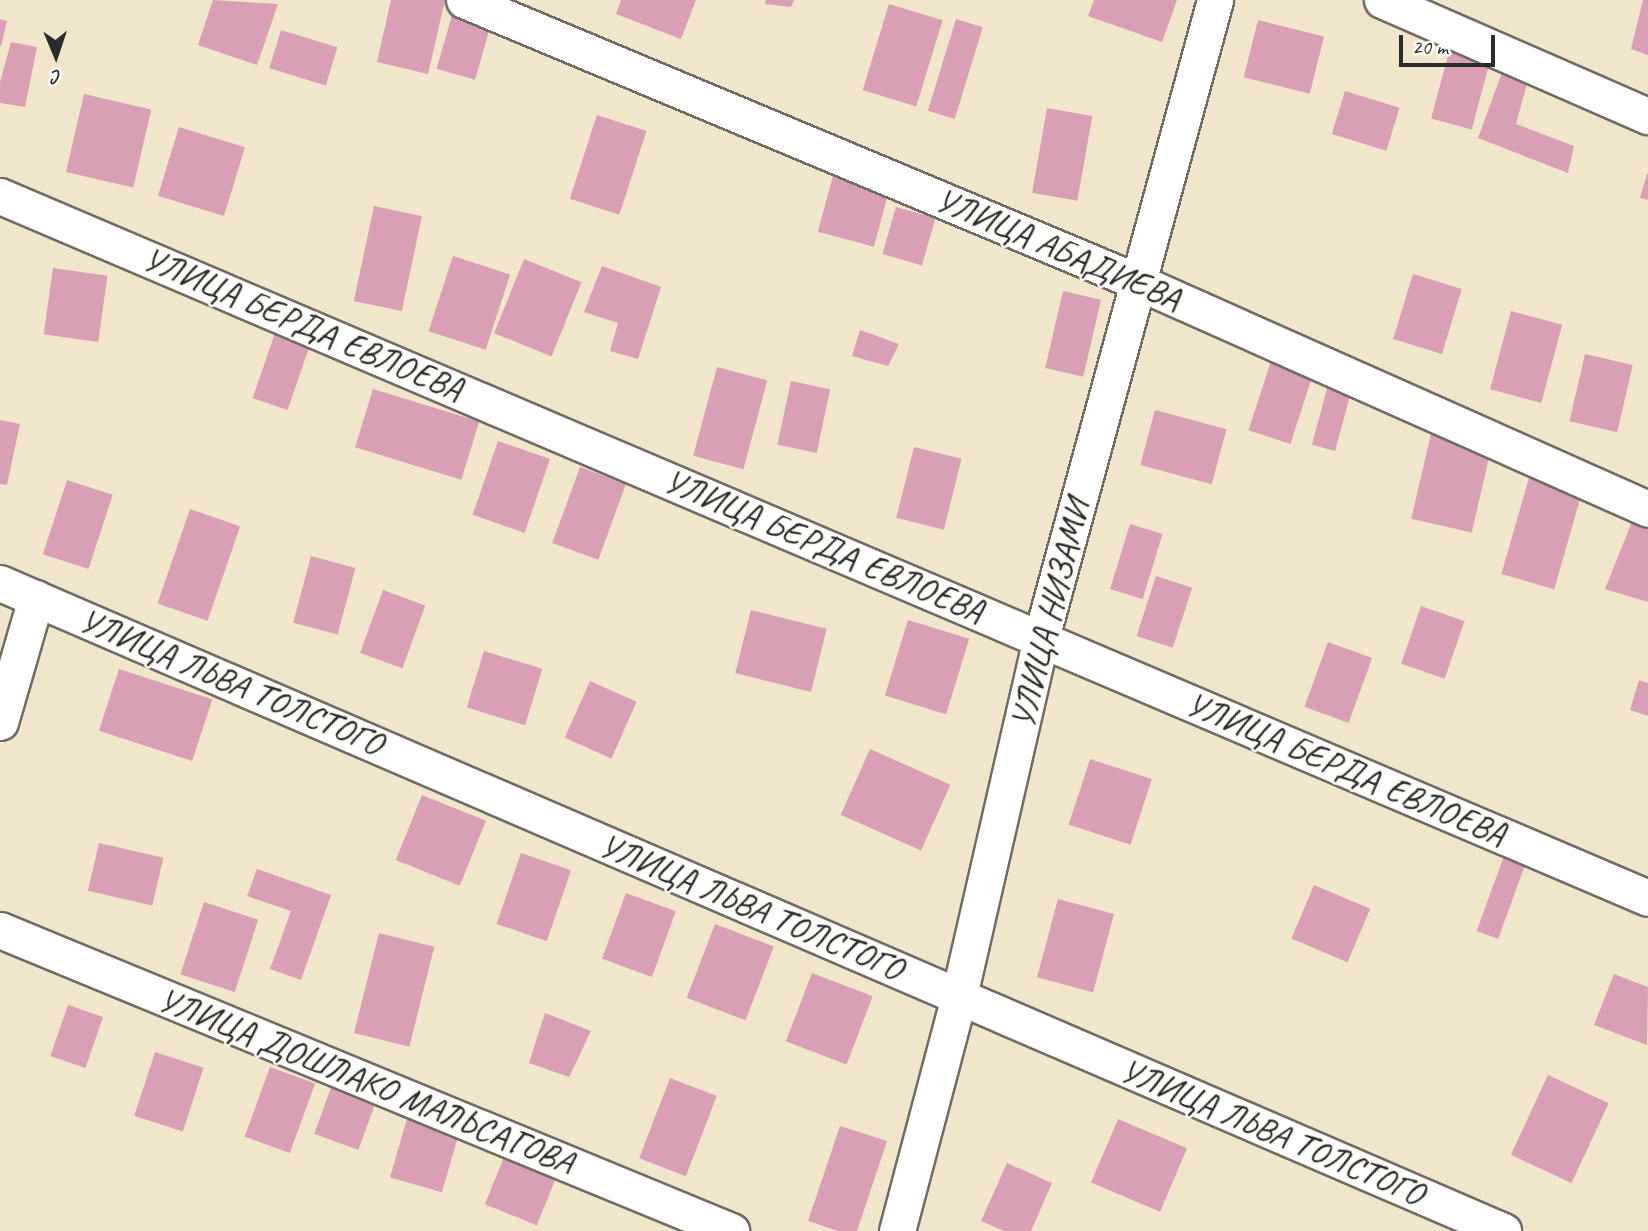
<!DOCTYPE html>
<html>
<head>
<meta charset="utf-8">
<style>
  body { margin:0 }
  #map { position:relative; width:1648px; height:1231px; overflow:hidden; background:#f1e6cb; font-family:Caveat,sans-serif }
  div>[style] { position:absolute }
  .building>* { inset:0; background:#d99fb4; transform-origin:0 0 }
  .roads { filter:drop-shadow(2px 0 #706c63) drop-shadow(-2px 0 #706c63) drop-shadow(0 2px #706c63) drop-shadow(0 -2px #706c63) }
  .street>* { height:35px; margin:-17.5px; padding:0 17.5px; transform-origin:17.5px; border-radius:17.5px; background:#fff }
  span { translate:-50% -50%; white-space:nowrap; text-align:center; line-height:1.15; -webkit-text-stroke:5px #fdfcf7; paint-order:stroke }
  .street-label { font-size:35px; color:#2b2b2b }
  .north { position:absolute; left:21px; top:21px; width:70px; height:70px; -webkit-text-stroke:5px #fdfcf7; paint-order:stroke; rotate:178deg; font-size:19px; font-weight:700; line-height:28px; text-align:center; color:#2b2b2b }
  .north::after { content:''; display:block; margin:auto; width:24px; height:32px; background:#2b2b2b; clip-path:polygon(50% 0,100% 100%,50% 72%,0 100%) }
  .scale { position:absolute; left:1399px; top:35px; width:96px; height:32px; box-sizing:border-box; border:4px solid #2b2b2b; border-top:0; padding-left:9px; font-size:21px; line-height:24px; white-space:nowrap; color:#2b2b2b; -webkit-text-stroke:5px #fdfcf7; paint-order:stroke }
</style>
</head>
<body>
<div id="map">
  <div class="building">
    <i style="clip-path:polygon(213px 0,278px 4px,257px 65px,198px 45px)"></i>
    <i style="clip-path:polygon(391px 0,445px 0,428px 74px,377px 62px)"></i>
    <i style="clip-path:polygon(621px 0,696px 0,681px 39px,616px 14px)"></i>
    <i style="clip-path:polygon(766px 0,794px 0,791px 7px,765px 4px)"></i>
    <i style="clip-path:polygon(1094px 0,1177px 0,1162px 42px,1088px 16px)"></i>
    <i style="clip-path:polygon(1643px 0,1648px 0,1648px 55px,1631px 49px)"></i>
    <i style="left:889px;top:4px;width:56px;height:90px;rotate:17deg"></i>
    <i style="left:452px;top:15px;width:40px;height:56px;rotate:16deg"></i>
    <i style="clip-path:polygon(0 19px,7px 21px,1px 46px,0 46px)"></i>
    <i style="left:956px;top:19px;width:28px;height:96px;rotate:17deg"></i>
    <i style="left:1258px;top:20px;width:68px;height:59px;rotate:14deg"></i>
    <i style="left:281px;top:30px;width:59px;height:40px;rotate:17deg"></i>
    <i style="clip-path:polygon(11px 42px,37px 47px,25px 107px,0 103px,0 82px)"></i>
    <i style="left:1450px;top:48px;width:42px;height:73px;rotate:15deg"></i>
    <i style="clip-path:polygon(1504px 67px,1529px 76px,1516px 124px,1574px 146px,1568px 173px,1478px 138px)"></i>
    <i style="left:1345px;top:91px;width:57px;height:45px;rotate:17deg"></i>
    <i style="left:84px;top:94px;width:69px;height:80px;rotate:13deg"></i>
    <i style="left:1047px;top:108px;width:46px;height:86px;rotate:10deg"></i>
    <i style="left:597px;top:115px;width:52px;height:88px;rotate:18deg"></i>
    <i style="left:179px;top:127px;width:69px;height:72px;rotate:17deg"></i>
    <i style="left:835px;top:168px;width:58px;height:66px;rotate:15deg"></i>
    <i style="clip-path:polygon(1647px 174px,1648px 174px,1648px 200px,1640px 198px)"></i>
    <i style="left:374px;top:206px;width:49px;height:97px;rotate:12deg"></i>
    <i style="left:896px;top:207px;width:41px;height:49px;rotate:16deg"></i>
    <i style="left:453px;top:256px;width:60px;height:79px;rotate:18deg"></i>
    <i style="left:524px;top:259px;width:62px;height:80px;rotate:22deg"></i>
    <i style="clip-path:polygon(602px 266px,661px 287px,638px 359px,610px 351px,618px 323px,584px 312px)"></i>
    <i style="left:53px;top:268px;width:55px;height:67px;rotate:8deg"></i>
    <i style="left:1413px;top:274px;width:51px;height:68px;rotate:17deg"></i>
    <i style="left:1063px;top:291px;width:39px;height:79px;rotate:13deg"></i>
    <i style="left:1511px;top:311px;width:53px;height:81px;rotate:15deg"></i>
    <i style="left:276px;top:330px;width:37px;height:72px;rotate:19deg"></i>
    <i style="clip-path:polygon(860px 330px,899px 344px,888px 366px,852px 356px)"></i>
    <i style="left:1585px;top:354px;width:49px;height:69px;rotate:13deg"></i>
    <i style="left:1272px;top:358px;width:44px;height:76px;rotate:18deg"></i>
    <i style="left:717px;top:367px;width:52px;height:92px;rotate:15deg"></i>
    <i style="left:791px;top:381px;width:40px;height:65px;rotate:12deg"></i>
    <i style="left:1329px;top:381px;width:24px;height:66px;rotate:15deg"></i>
    <i style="left:373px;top:389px;width:111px;height:61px;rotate:17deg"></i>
    <i style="left:1155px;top:410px;width:74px;height:57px;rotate:15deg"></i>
    <i style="clip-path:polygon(0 420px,20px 424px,7px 485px,0 484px)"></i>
    <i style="left:1432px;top:429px;width:62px;height:92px;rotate:13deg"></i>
    <i style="left:498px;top:441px;width:55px;height:78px;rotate:19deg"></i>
    <i style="left:914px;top:447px;width:49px;height:73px;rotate:14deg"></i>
    <i style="left:580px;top:467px;width:49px;height:81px;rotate:20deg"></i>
    <i style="left:1530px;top:474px;width:55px;height:104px;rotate:16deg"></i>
    <i style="left:67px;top:480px;width:48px;height:78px;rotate:18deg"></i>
    <i style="left:190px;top:509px;width:53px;height:100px;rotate:19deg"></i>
    <i style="clip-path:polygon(1633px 519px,1648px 524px,1648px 602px,1605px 589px)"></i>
    <i style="left:1130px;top:524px;width:34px;height:68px;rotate:17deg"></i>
    <i style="left:311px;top:556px;width:46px;height:69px;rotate:15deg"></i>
    <i style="left:1156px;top:576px;width:38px;height:63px;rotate:18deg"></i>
    <i style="left:383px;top:590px;width:45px;height:67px;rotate:20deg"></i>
    <i style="left:1421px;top:606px;width:46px;height:61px;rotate:19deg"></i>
    <i style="left:751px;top:610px;width:78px;height:65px;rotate:14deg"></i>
    <i style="left:908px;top:620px;width:64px;height:79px;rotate:17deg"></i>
    <i style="left:1328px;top:642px;width:47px;height:69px;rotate:20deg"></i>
    <i style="left:484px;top:651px;width:61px;height:59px;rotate:17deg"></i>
    <i style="left:119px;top:669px;width:98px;height:65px;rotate:18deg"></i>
    <i style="clip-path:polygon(1639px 680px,1648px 683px,1648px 716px,1630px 710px)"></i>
    <i style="left:590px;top:681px;width:51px;height:62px;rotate:24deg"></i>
    <i style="left:870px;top:749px;width:88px;height:72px;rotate:24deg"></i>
    <i style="left:1090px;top:759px;width:65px;height:69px;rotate:18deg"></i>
    <i style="left:422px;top:795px;width:69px;height:70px;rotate:22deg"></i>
    <i style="left:99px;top:843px;width:66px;height:49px;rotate:13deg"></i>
    <i style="left:521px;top:853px;width:53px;height:75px;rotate:19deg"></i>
    <i style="left:1505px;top:853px;width:23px;height:83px;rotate:20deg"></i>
    <i style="clip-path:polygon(257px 869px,331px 895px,301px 980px,270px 969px,291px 911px,247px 896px)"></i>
    <i style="left:1314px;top:885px;width:61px;height:58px;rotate:23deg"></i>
    <i style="left:626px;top:893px;width:53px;height:70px;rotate:20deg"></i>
    <i style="left:1058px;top:899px;width:58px;height:81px;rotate:15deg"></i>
    <i style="left:204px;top:902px;width:57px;height:76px;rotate:18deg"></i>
    <i style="left:715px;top:924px;width:63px;height:79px;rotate:21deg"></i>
    <i style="left:379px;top:933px;width:57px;height:103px;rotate:14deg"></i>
    <i style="left:812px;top:973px;width:65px;height:73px;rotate:21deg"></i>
    <i style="clip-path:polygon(1614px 974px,1648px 987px,1647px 1045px,1594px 1025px)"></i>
    <i style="left:68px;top:1005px;width:37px;height:54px;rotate:19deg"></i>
    <i style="clip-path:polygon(545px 1013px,591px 1031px,569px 1077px,529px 1063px)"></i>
    <i style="left:155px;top:1052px;width:51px;height:67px;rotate:18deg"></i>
    <i style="left:270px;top:1067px;width:48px;height:74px;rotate:20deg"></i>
    <i style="left:1548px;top:1075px;width:67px;height:88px;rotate:25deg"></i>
    <i style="left:670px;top:1078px;width:50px;height:86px;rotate:21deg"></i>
    <i style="left:332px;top:1085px;width:47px;height:52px;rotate:20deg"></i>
    <i style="left:408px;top:1115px;width:54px;height:65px;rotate:16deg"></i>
    <i style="left:1118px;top:1119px;width:75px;height:69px;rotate:23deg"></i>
    <i style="clip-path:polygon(840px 1126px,887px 1141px,857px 1231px,838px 1231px,808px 1221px)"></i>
    <i style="left:504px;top:1157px;width:56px;height:51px;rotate:22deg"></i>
    <i style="clip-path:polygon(1007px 1163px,1052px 1183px,1031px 1231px,1004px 1231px,981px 1221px)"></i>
  </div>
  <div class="roads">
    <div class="street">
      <i style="left:464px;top:0;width:731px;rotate:22.7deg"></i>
      <i style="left:1138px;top:282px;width:558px;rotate:23.99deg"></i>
      <i style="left:1382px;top:0;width:290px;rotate:23.6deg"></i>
      <i style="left:0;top:196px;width:1791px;rotate:23.07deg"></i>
      <i style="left:0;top:583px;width:1637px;rotate:23.32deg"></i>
      <i style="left:0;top:722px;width:129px;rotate:-73.8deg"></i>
      <i style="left:0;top:930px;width:791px;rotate:22.38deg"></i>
      <i style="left:897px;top:1231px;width:243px;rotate:-75.2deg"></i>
      <i style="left:959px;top:996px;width:367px;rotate:-77.1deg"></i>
      <i style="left:1041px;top:638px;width:661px;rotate:-74.74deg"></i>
    </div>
  </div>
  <div class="street-label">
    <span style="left:1058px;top:249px;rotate:23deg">УЛИЦА АБАДИЕВА</span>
    <span style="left:303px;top:324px;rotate:23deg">УЛИЦА БЕРДА ЕВЛОЕВА</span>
    <span style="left:824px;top:546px;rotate:23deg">УЛИЦА БЕРДА ЕВЛОЕВА</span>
    <span style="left:1050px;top:614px;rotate:-76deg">УЛИЦА НИЗАМИ</span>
    <span style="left:231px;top:682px;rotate:23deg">УЛИЦА ЛЬВА ТОЛСТОГО</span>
    <span style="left:1346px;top:769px;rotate:23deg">УЛИЦА БЕРДА ЕВЛОЕВА</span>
    <span style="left:751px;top:907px;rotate:23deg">УЛИЦА ЛЬВА ТОЛСТОГО</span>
    <span style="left:366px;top:1081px;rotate:22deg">УЛИЦА ДОШЛАКО МАЛЬСАГОВА</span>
    <span style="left:1272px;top:1132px;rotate:23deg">УЛИЦА ЛЬВА ТОЛСТОГО</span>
  </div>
  <div class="north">С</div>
  <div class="scale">20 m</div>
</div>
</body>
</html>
